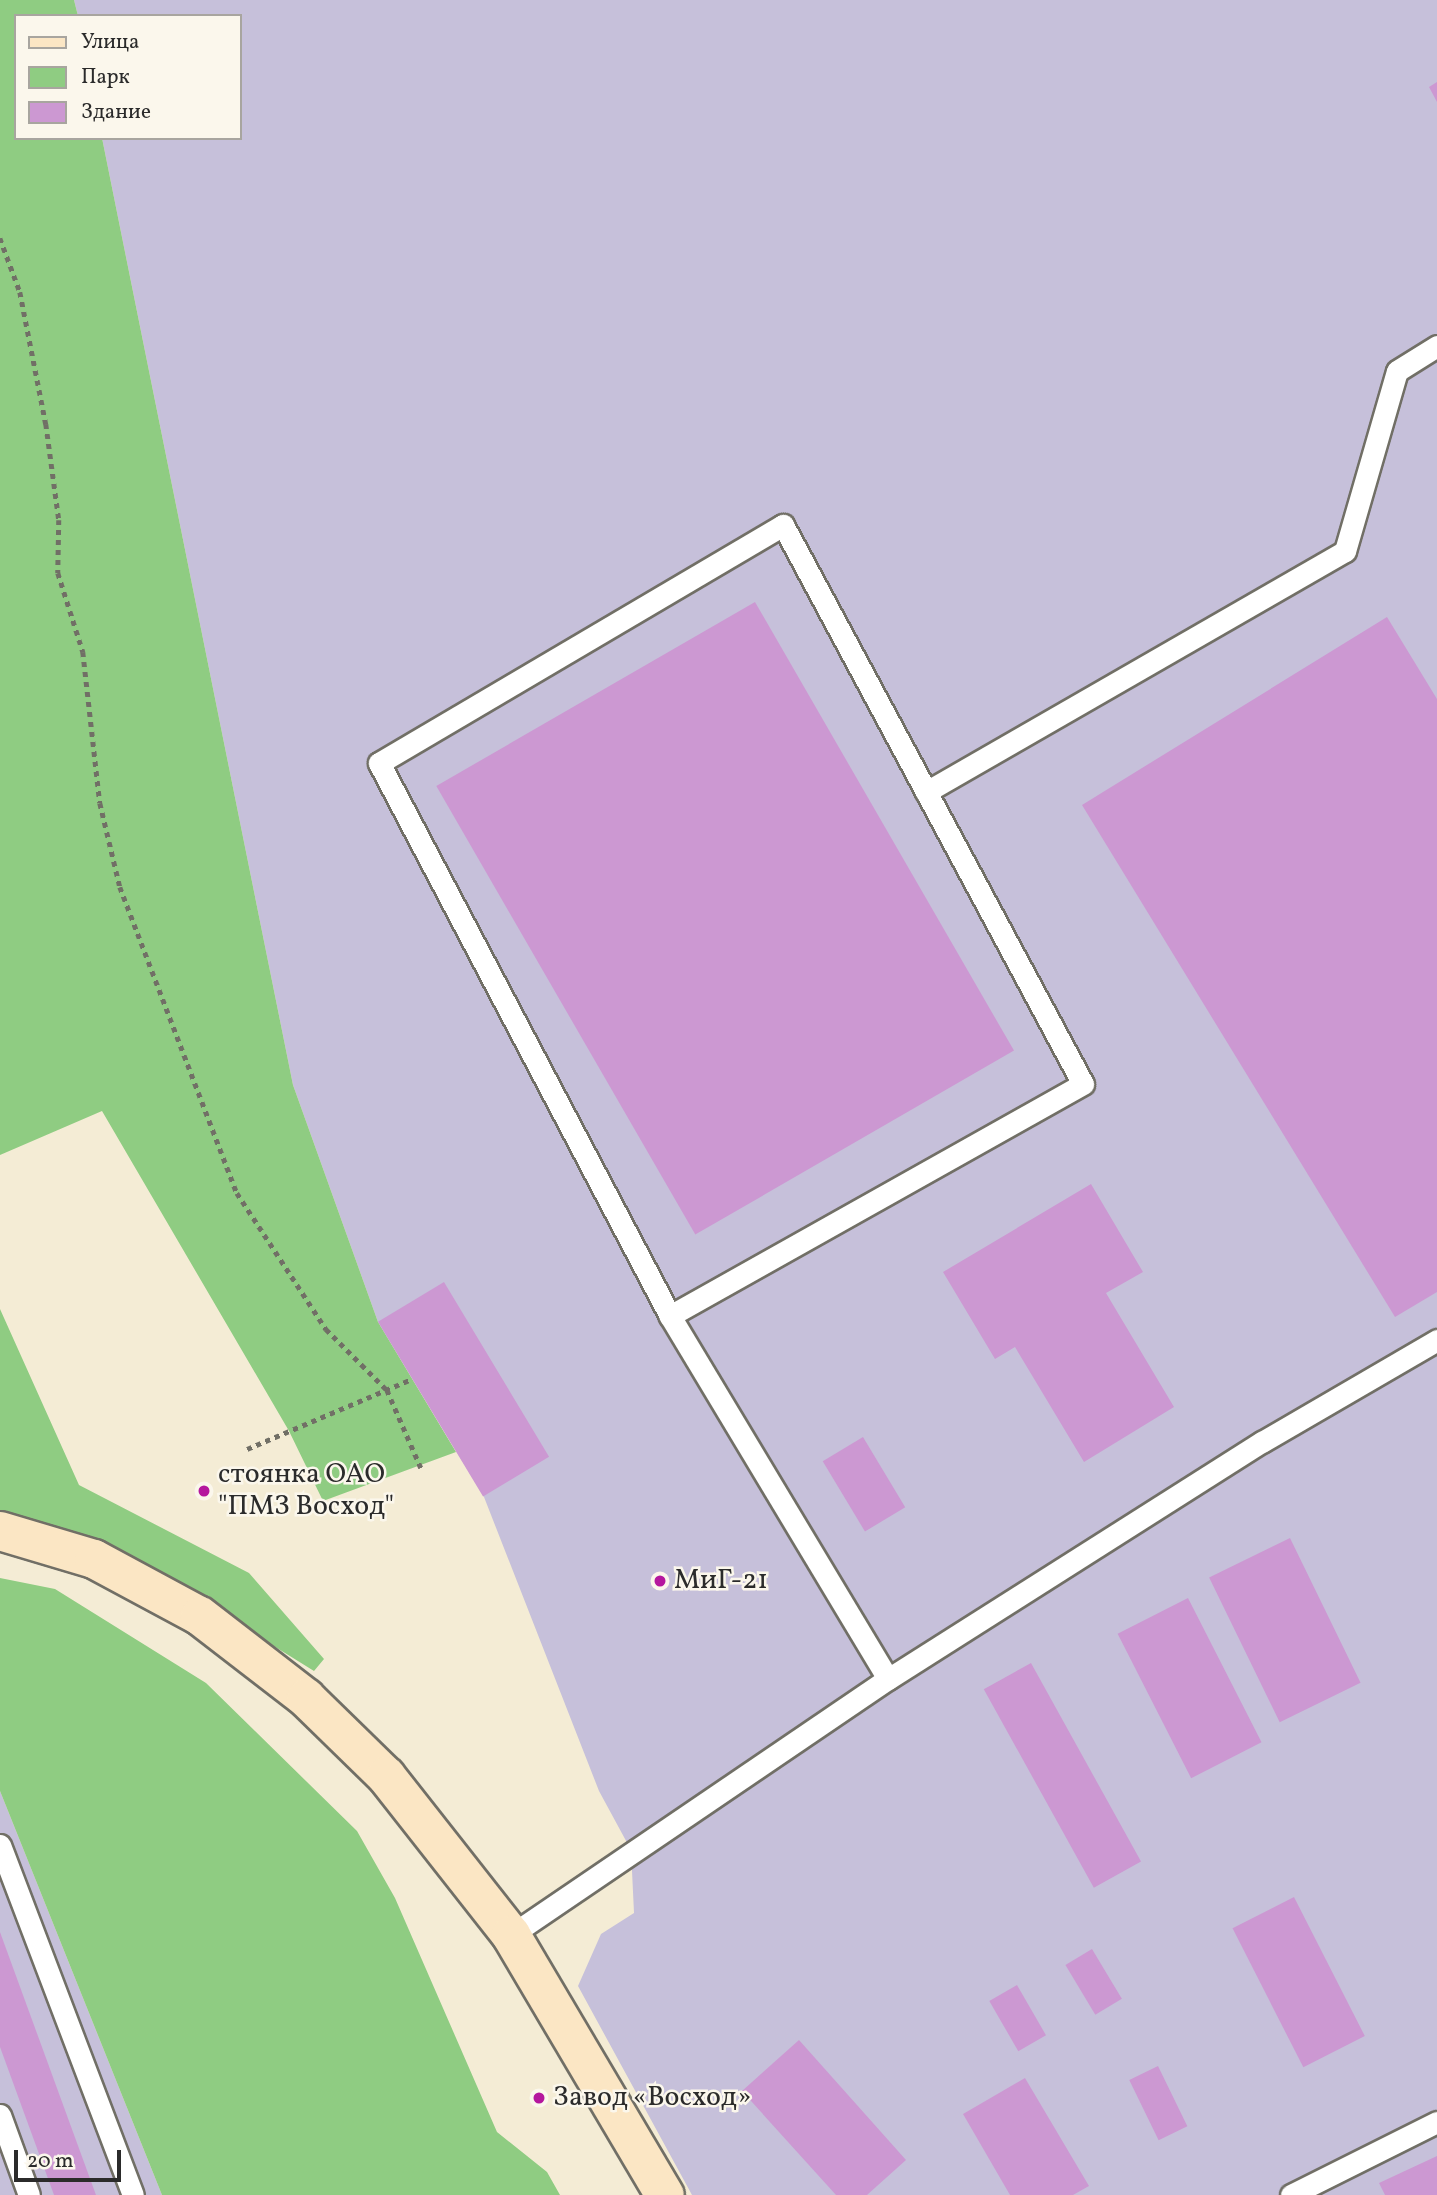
<!DOCTYPE html>
<html>
<head>
<meta charset="utf-8">
<style>
  body { margin:0 }
  #map { position:relative; width:1437px; height:2195px; overflow:hidden; background:#f4ecd5; font-family:Vollkorn,serif }
  div>[style] { position:absolute }
  .industrial>* { inset:0; background:#c6c0da }
  .green>* { inset:0; background:#8fcc82 }
  .building>* { inset:0; background:#cc98d2; transform-origin:0 0 }
  .path>* { height:4.5px; margin-top:-2.25px; transform-origin:0; background:repeating-linear-gradient(90deg,#716f66 0 5px,transparent 0 10px) }
  .roads { filter:drop-shadow(2px 0 #716f66) drop-shadow(-2px 0 #716f66) drop-shadow(0 2px #716f66) drop-shadow(0 -2px #716f66) }
  .lane>* { height:21px; margin:-10.5px; padding:0 10.5px; transform-origin:10.5px; border-radius:10.5px; background:#fff }
  .secondary>* { height:38px; margin:-19px; padding:0 19px; transform-origin:19px; border-radius:19px; background:#fbe6c4 }
  .dots>* { width:19px; height:19px; translate:-50% -50%; box-sizing:border-box; border:4px solid #fbf7ec; border-radius:50% }
  span { translate:-50% -50%; white-space:nowrap; text-align:center; line-height:1.15; -webkit-text-stroke:5px #fbf7ec; paint-order:stroke }
  .poi-label { font-size:28px; color:#2b2b2b }
  .left { translate:0 -50%; text-align:left }
  .legend { position:absolute; left:14px; top:14px; width:228px; height:126px; box-sizing:border-box; background:#fbf7ec; border:2px solid #a8a59f; margin:0; padding:9px 12px; list-style:none; font-size:21px; color:#2b2b2b }
  .legend li { display:flex; align-items:center; gap:14px; height:35px }
  .legend b { width:35px; border:2px solid #a8a59f }
  .scale { position:absolute; left:14px; top:2150px; width:107px; height:32px; box-sizing:border-box; border:4px solid #2b2b2b; border-top:0; padding-left:9px; font-size:21px; line-height:24px; white-space:nowrap; color:#2b2b2b; -webkit-text-stroke:5px #fbf7ec; paint-order:stroke }
</style>
</head>
<body>
<div id="map">
  <div class="industrial">
    <i style="clip-path:polygon(74px 0,1437px 0,1437px 2195px,692px 2195px,578px 1986px,601px 1934px,634px 1913px,631px 1850px,599px 1791px,484px 1497px,378px 1322px,293px 1085px,102px 138px,240px 138px,240px 16px,78px 16px)"></i>
    <i style="clip-path:polygon(0 1791px,162px 2195px,0 2195px)"></i>
  </div>
  <div class="green">
    <i style="clip-path:polygon(0 0,74px 0,78px 16px,16px 16px,16px 138px,102px 138px,293px 1085px,378px 1322px,456px 1452px,323px 1501px,289px 1431px,102px 1111px,0 1155px)"></i>
    <i style="clip-path:polygon(0 1309px,79px 1485px,249px 1573px,324px 1659px,314px 1671px,150px 1569px,0 1522px)"></i>
    <i style="clip-path:polygon(0 1578px,55px 1589px,206px 1683px,357px 1831px,395px 1898px,497px 2132px,547px 2172px,560px 2195px,162px 2195px,0 1791px)"></i>
  </div>
  <div class="building">
    <i style="clip-path:polygon(1437px 82px,1437px 102px,1429px 87px)"></i>
    <i style="left:755px;top:602px;width:518px;height:368px;rotate:60deg"></i>
    <i style="clip-path:polygon(1387px 617px,1437px 699px,1437px 1292px,1395px 1317px,1082px 805px)"></i>
    <i style="clip-path:polygon(1091px 1184px,1143px 1272px,1106px 1293px,1174px 1407px,1084px 1462px,1015px 1347px,995px 1359px,943px 1272px)"></i>
    <i style="left:444px;top:1282px;width:204px;height:77px;rotate:59deg"></i>
    <i style="left:863px;top:1437px;width:82px;height:47px;rotate:59deg"></i>
    <i style="left:1290px;top:1538px;width:161px;height:90px;rotate:64deg"></i>
    <i style="left:1188px;top:1598px;width:162px;height:79px;rotate:63deg"></i>
    <i style="left:1031px;top:1663px;width:227px;height:54px;rotate:61deg"></i>
    <i style="left:1294px;top:1897px;width:156px;height:69px;rotate:63deg"></i>
    <i style="clip-path:polygon(0 1932px,96px 2195px,54px 2195px,0 2047px)"></i>
    <i style="left:1092px;top:1949px;width:58px;height:31px;rotate:59deg"></i>
    <i style="left:1017px;top:1985px;width:58px;height:32px;rotate:60deg"></i>
    <i style="clip-path:polygon(799px 2040px,906px 2160px,867px 2195px,836px 2195px,742px 2091px)"></i>
    <i style="left:1158px;top:2066px;width:67px;height:32px;rotate:64deg"></i>
    <i style="clip-path:polygon(1025px 2078px,1089px 2186px,1073px 2195px,1010px 2195px,963px 2114px)"></i>
    <i style="clip-path:polygon(1437px 2156px,1437px 2195px,1385px 2195px,1379px 2183px)"></i>
  </div>
  <div class="path">
    <i style="left:0;top:238px;width:58px;rotate:69.7deg"></i>
    <i style="left:20px;top:292px;width:135px;rotate:78.9deg"></i>
    <i style="left:46px;top:424px;width:97px;rotate:82.3deg"></i>
    <i style="left:59px;top:520px;width:53px;rotate:91.1deg"></i>
    <i style="left:58px;top:573px;width:83px;rotate:72.4deg"></i>
    <i style="left:83px;top:652px;width:152px;rotate:83.6deg"></i>
    <i style="left:100px;top:803px;width:86px;rotate:76.6deg"></i>
    <i style="left:120px;top:887px;width:328px;rotate:69.1deg"></i>
    <i style="left:237px;top:1193px;width:163px;rotate:56.8deg"></i>
    <i style="left:326px;top:1329px;width:86px;rotate:45deg"></i>
    <i style="left:387px;top:1390px;width:85px;rotate:66.4deg"></i>
    <i style="left:247px;top:1449px;width:179px;rotate:-23deg"></i>
  </div>
  <div class="roads">
    <div class="lane">
      <i style="left:926px;top:792px;width:483px;rotate:-29.9deg"></i>
      <i style="left:1345px;top:551px;width:187px;rotate:-73.9deg"></i>
      <i style="left:1397px;top:371px;width:47px;rotate:-32deg"></i>
      <i style="left:670px;top:1316px;width:625px;rotate:-117.75deg"></i>
      <i style="left:379px;top:763px;width:469px;rotate:-30.5deg"></i>
      <i style="left:783px;top:525px;width:634px;rotate:61.78deg"></i>
      <i style="left:1083px;top:1084px;width:474px;rotate:150.7deg"></i>
      <i style="left:670px;top:1316px;width:423px;rotate:59deg"></i>
      <i style="left:0;top:1845px;width:374px;rotate:69.2deg"></i>
      <i style="left:511px;top:1935px;width:456px;rotate:-34.2deg"></i>
      <i style="left:888px;top:1679px;width:443px;rotate:-32.4deg"></i>
      <i style="left:1262px;top:1442px;width:203px;rotate:-30.2deg"></i>
      <i style="left:0;top:2115px;width:85px;rotate:70.1deg"></i>
      <i style="left:1291px;top:2195px;width:163px;rotate:-26.6deg"></i>
    </div>
    <div class="secondary">
      <i style="left:0;top:1531px;width:98px;rotate:16.6deg"></i>
      <i style="left:94px;top:1559px;width:120px;rotate:28.3deg"></i>
      <i style="left:200px;top:1616px;width:134px;rotate:37.7deg"></i>
      <i style="left:306px;top:1698px;width:112px;rotate:44.3deg"></i>
      <i style="left:386px;top:1776px;width:202px;rotate:51.8deg"></i>
      <i style="left:511px;top:1935px;width:302px;rotate:59.4deg"></i>
    </div>
  </div>
  <div class="dots">
    <i style="left:204px;top:1491px;background:#b5179e"></i>
    <i style="left:660px;top:1581px;background:#b5179e"></i>
    <i style="left:539px;top:2098px;background:#b5179e"></i>
  </div>
  <div class="poi-label">
    <span class="left" style="left:218px;top:1491px">стоянка ОАО<br>"ПМЗ Восход"</span>
    <span class="left" style="left:674px;top:1581px">МиГ-21</span>
    <span class="left" style="left:553px;top:2098px">Завод «Восход»</span>
  </div>
  <ul class="legend">
  <li><b style="height:9px;background:#fbe6c4"></b>Улица</li>
  <li><b style="height:19px;background:#8fcc82"></b>Парк</li>
  <li><b style="height:19px;background:#cc98d2"></b>Здание</li>
  </ul>
  <div class="scale">20 m</div>
</div>
</body>
</html>
